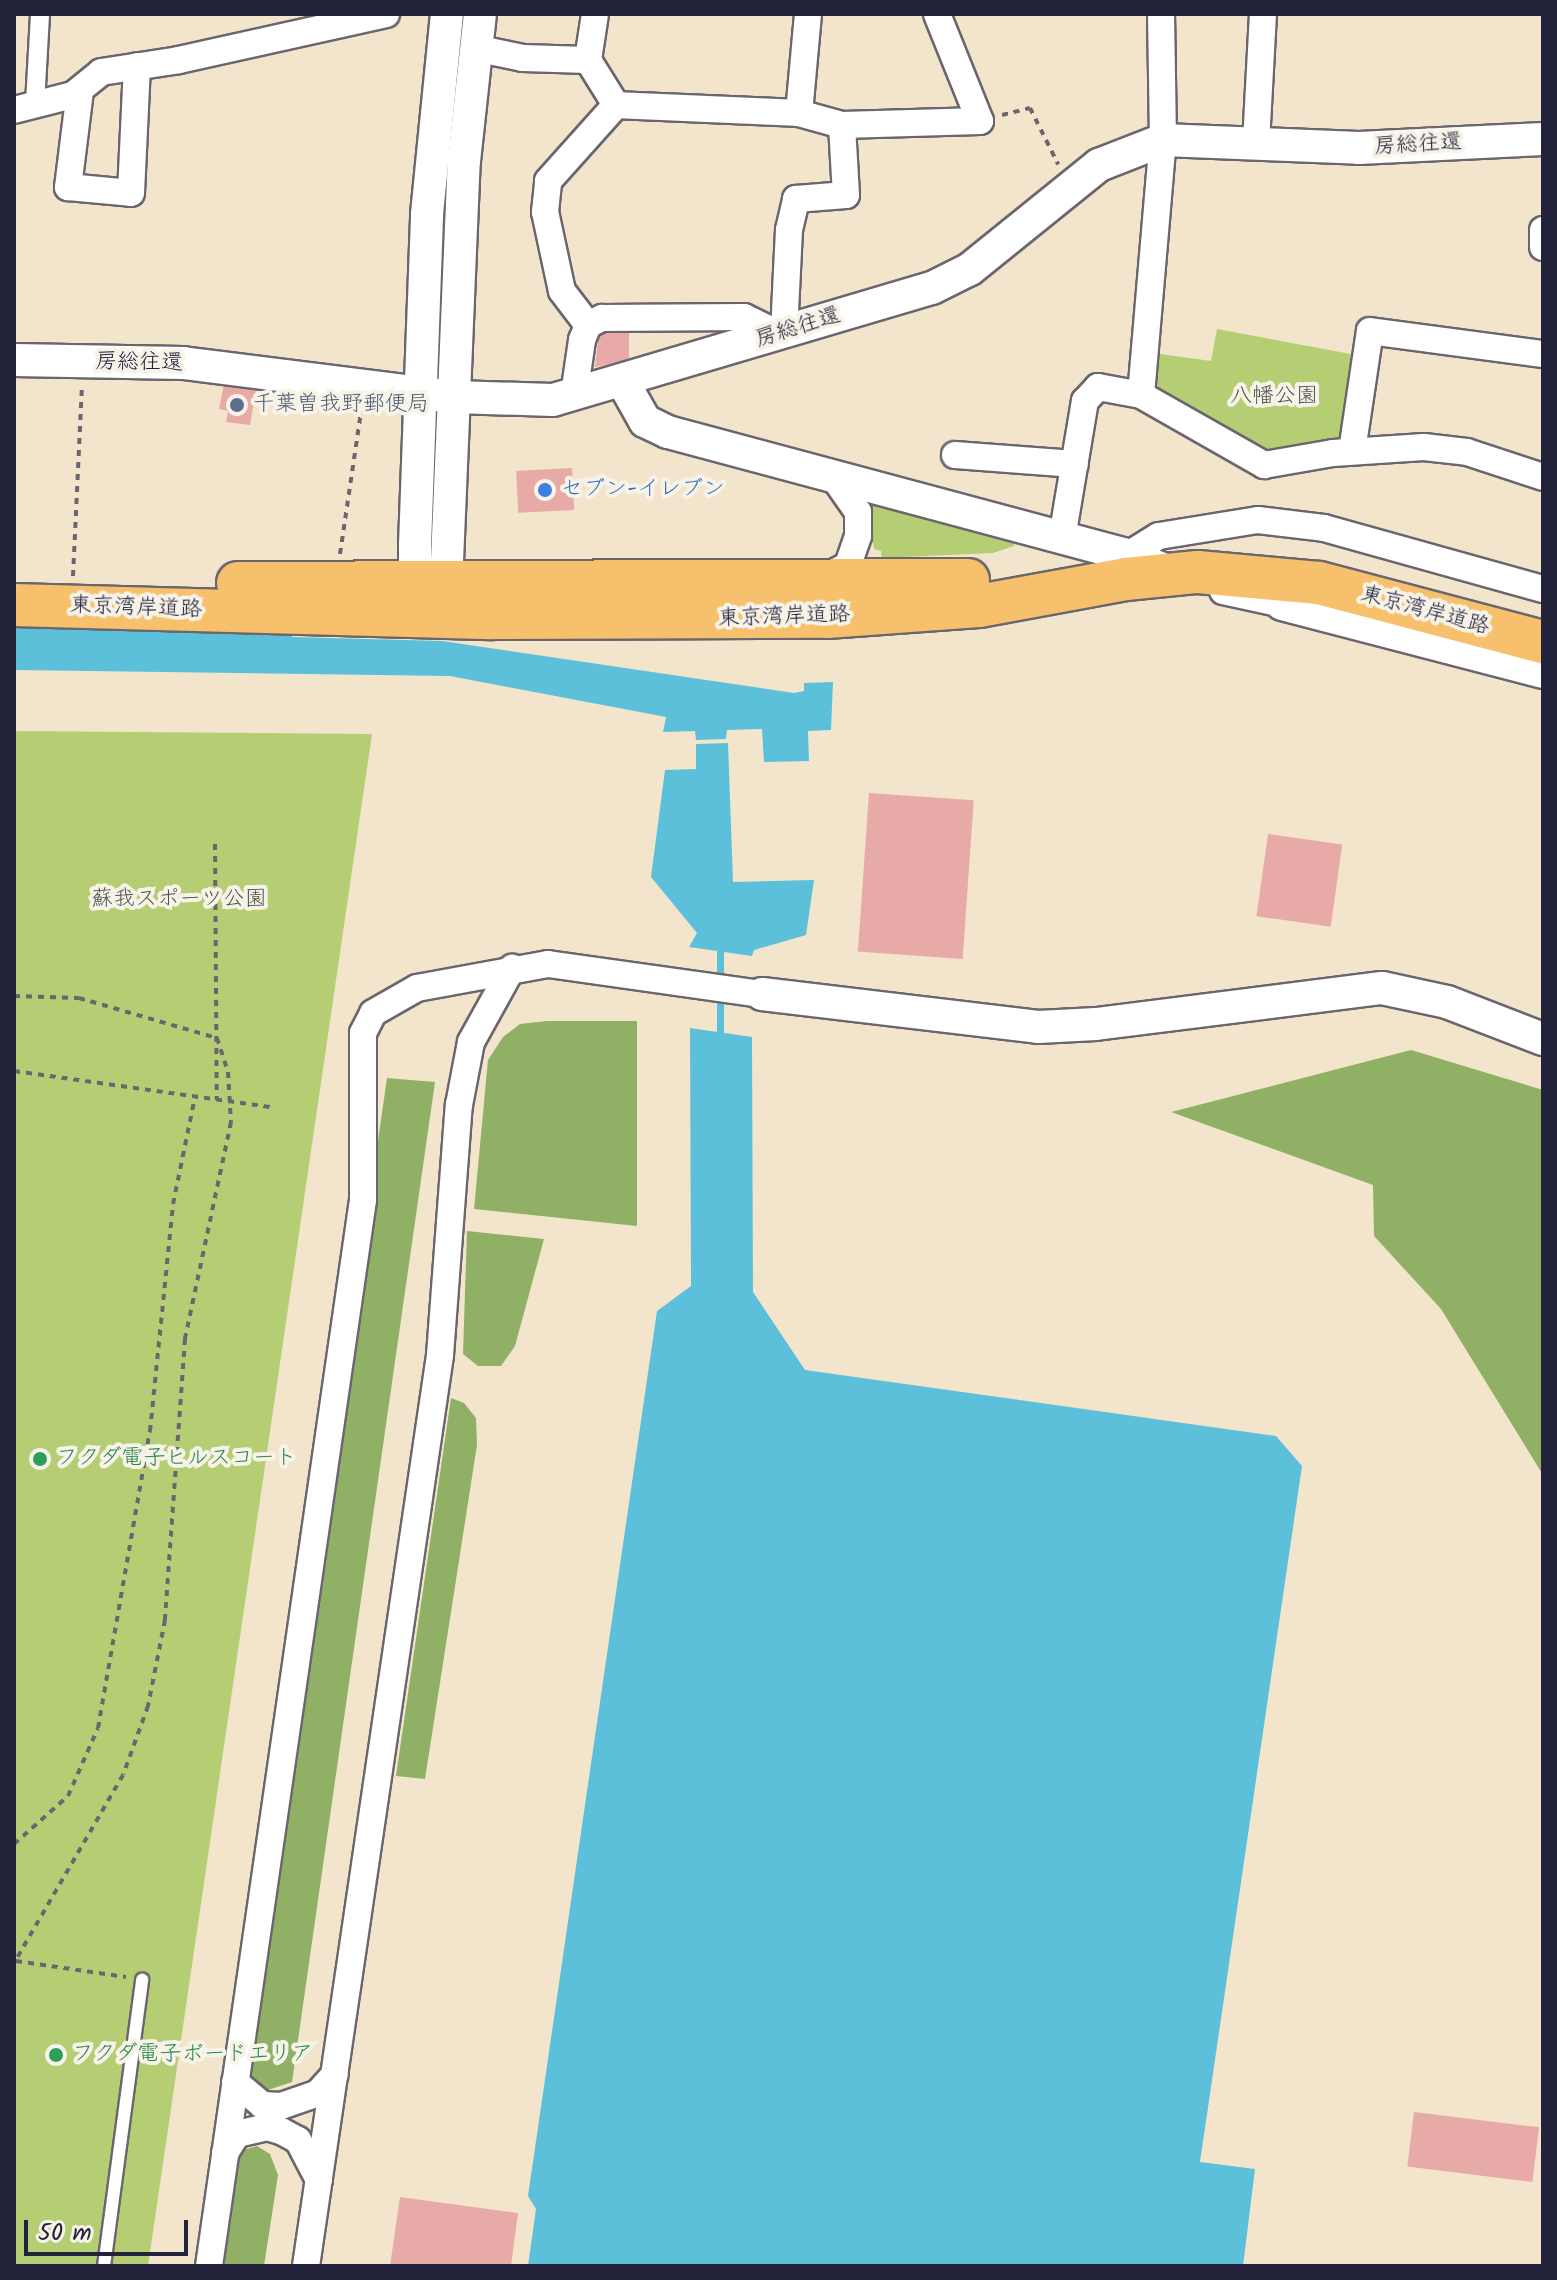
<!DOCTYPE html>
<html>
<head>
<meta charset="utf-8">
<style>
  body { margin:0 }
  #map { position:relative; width:1557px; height:2280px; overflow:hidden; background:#f2e5cc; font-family:Kalam,"Klee One",sans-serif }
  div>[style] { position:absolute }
  .green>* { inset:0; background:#b5ce73 }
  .forest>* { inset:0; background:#90b165 }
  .water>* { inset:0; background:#5cc0da }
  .stream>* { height:7px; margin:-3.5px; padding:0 3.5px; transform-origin:3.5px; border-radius:3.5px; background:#5cc0da }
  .building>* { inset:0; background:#e7aaa7; transform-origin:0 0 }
  .path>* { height:4px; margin-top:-2px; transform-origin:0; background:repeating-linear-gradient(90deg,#6b666e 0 6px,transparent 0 12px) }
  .roads { filter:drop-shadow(2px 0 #6b666e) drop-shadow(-2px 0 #6b666e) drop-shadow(0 2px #6b666e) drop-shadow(0 -2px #6b666e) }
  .service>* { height:12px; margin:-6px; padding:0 6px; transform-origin:6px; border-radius:6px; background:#fff }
  .pedestrian>* { height:18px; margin:-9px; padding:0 9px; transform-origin:9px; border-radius:9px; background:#fff }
  .minor>* { height:26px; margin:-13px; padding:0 13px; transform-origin:13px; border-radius:13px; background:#fff }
  .tertiary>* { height:32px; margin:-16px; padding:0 16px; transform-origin:16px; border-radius:16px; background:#fff }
  .trunk>* { height:42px; margin:-21px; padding:0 21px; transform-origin:21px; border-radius:21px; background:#f7c06c }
  .dots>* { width:22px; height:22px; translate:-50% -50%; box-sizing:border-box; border:4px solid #f7f3e8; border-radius:50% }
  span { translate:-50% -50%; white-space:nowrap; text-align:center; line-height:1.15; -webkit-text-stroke:8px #f7f3e8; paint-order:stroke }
  .street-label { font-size:22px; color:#22223b }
  .park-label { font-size:22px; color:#4e564c }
  .service-label { font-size:22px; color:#4e5e75 }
  .left { translate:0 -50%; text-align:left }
  .shop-label { font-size:22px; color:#366cbe }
  .leisure-label { font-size:22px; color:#27864d }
  .frame { position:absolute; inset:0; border:16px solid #22223b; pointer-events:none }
  .scale { position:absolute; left:24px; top:2220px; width:164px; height:36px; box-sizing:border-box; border:4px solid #22223b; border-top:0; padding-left:10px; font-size:24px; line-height:28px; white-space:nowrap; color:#22223b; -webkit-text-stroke:6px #f7f3e8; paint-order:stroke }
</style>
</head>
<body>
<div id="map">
  <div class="green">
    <i style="clip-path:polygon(1217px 329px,1356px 355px,1343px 444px,1267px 457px,1145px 393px,1153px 353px,1211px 361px)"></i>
    <i style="clip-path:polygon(866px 500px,1015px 538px,1014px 546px,993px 553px,882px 558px,881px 551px,874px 549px)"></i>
    <i style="clip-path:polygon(14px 731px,372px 734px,148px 2266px,14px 2266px)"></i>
  </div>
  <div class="forest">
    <i style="clip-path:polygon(547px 1021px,637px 1021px,637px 1226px,474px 1209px,488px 1060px,503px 1037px,520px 1024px)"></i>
    <i style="clip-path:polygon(1411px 1050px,1543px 1090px,1543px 1475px,1441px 1309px,1374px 1236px,1373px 1185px,1171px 1112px)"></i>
    <i style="clip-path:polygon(387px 1078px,435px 1082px,292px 2082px,265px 2091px,251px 2082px,245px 2068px)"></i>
    <i style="clip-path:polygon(467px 1231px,544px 1239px,515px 1346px,501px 1366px,478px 1366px,463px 1354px)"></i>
    <i style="clip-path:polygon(451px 1398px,464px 1403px,476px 1418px,477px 1445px,425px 1779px,396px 1776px)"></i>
    <i style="clip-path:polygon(257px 2146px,270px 2154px,278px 2175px,264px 2266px,221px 2266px,237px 2162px,243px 2150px)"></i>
  </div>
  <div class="water">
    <i style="clip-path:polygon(14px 626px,292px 628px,292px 637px,442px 641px,794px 693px,804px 691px,804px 683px,833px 682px,831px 730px,808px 731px,809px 761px,764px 762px,762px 729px,727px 730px,726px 739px,696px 740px,695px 731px,663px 732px,666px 717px,450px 676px,14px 670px)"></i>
    <i style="clip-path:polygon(728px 743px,733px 882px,814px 880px,806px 935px,754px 950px,752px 956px,689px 947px,697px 933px,651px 877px,665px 770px,696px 769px,696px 744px)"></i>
    <i style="clip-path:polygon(690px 1028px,752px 1037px,753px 1292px,805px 1370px,1276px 1436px,1302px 1466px,1200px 2162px,1255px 2169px,1243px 2266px,528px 2266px,536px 2209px,528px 2196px,657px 1311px,691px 1286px)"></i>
  </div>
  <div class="stream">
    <i style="left:720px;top:942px;width:39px;rotate:90deg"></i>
    <i style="left:720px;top:994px;width:47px;rotate:90deg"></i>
  </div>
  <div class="building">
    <i style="clip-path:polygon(629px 329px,629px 360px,595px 367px,599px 331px)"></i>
    <i style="clip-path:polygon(224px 384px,256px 390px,250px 425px,226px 422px,228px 411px,219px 409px)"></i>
    <i style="left:572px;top:468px;width:42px;height:56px;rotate:87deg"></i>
    <i style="left:869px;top:793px;width:105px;height:159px;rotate:4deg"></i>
    <i style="left:1268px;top:834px;width:75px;height:83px;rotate:8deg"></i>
    <i style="left:1414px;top:2112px;width:126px;height:55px;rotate:7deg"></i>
    <i style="clip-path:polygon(400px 2197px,518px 2213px,511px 2266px,390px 2266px)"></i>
  </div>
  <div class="path">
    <i style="left:1002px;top:115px;width:29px;rotate:-14deg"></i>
    <i style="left:1030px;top:108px;width:63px;rotate:63.4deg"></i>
    <i style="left:340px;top:554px;width:144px;rotate:-81.6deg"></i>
    <i style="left:73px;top:576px;width:191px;rotate:-87.3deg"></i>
    <i style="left:215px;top:844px;width:256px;rotate:89.6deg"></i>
    <i style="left:14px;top:996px;width:65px;rotate:1.8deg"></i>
    <i style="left:79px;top:998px;width:144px;rotate:16.2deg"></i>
    <i style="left:217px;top:1038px;width:36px;rotate:72deg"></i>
    <i style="left:228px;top:1072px;width:50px;rotate:86.6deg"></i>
    <i style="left:231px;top:1122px;width:222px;rotate:102deg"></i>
    <i style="left:185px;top:1339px;width:282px;rotate:94.1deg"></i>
    <i style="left:165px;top:1620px;width:88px;rotate:101.2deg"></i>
    <i style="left:148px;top:1706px;width:73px;rotate:109.9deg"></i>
    <i style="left:123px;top:1775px;width:215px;rotate:120.1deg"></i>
    <i style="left:14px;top:1071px;width:260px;rotate:8deg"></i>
    <i style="left:14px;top:1844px;width:72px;rotate:-41.6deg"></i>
    <i style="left:68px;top:1796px;width:74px;rotate:-66.2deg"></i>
    <i style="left:98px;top:1728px;width:302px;rotate:-80.1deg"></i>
    <i style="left:150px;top:1431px;width:228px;rotate:-84.2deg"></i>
    <i style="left:173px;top:1204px;width:109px;rotate:-78.4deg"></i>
    <i style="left:16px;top:1961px;width:111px;rotate:8.3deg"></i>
  </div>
  <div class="roads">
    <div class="service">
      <i style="left:104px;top:2266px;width:289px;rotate:-82.4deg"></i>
    </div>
    <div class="pedestrian">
      <i style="left:35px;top:104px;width:90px;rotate:-86.8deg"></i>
    </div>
    <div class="minor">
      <i style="left:475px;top:48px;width:49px;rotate:11.8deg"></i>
      <i style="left:523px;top:58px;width:65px;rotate:1.8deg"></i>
      <i style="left:588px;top:60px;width:47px;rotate:-81.3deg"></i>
      <i style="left:588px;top:60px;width:53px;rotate:58.1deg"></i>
      <i style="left:80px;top:91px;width:97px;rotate:97.1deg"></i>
      <i style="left:68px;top:187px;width:63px;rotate:5.4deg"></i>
      <i style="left:131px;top:193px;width:127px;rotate:-87.3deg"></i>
      <i style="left:14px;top:110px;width:61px;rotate:-14.3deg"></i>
      <i style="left:73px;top:95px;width:36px;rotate:-39deg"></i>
      <i style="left:101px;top:72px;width:79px;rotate:-8.7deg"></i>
      <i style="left:179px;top:60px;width:212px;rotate:-12.5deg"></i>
      <i style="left:842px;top:125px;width:138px;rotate:-1.7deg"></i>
      <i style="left:980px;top:121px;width:115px;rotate:-111.9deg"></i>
      <i style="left:1256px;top:143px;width:129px;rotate:-86.9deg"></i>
      <i style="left:1543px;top:230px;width:17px;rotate:90deg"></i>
      <i style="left:588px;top:325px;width:43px;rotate:-127.4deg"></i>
      <i style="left:562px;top:291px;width:81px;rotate:-102.1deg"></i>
      <i style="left:545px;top:212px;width:31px;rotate:-84deg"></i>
      <i style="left:548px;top:181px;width:102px;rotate:-48.2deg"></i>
      <i style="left:616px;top:105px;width:183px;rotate:2.5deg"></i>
      <i style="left:799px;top:113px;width:99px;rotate:-84.8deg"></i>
      <i style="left:784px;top:332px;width:102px;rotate:-87.2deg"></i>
      <i style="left:789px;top:230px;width:32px;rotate:-77deg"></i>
      <i style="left:796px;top:199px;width:50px;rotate:-4.6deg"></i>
      <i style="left:846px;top:195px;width:70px;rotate:-93.3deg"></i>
      <i style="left:842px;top:125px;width:45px;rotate:-164.4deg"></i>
      <i style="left:574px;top:395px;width:56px;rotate:-81.7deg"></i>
      <i style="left:582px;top:340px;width:16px;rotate:-68deg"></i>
      <i style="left:588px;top:325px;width:16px;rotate:-27deg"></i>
      <i style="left:602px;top:318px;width:142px;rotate:-0.4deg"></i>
      <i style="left:744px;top:317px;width:39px;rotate:26deg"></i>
      <i style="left:1141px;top:395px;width:256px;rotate:-85.1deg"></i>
      <i style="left:1163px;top:140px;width:126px;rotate:-90.9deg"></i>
      <i style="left:1352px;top:451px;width:121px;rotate:-81.5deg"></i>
      <i style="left:1370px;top:331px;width:175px;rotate:7.6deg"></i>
      <i style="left:955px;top:455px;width:120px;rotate:4.3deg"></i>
      <i style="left:1062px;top:538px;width:139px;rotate:-80.5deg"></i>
      <i style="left:1085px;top:401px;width:19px;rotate:-47deg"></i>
      <i style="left:1098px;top:387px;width:44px;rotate:10.5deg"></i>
      <i style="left:1141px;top:395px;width:142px;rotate:29.6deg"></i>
      <i style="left:1264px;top:465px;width:70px;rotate:-9.9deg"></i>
      <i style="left:1333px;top:453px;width:91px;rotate:-3.8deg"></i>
      <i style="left:1424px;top:447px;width:43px;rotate:6.6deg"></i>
      <i style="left:1467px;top:452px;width:80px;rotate:18.2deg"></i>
      <i style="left:1128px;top:555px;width:36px;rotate:-32deg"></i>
      <i style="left:1159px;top:536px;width:100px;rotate:-9.2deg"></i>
      <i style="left:1258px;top:520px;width:66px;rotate:6.9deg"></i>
      <i style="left:1324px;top:528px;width:227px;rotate:15.6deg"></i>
      <i style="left:822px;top:579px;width:30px;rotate:-28deg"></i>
      <i style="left:848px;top:565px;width:31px;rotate:-71deg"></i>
      <i style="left:858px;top:536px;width:24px;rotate:-90deg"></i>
      <i style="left:858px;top:512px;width:40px;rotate:-124.9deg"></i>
      <i style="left:1223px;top:591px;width:60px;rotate:12.4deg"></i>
      <i style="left:235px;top:2082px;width:35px;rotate:40deg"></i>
      <i style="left:262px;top:2105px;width:19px;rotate:3deg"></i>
      <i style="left:281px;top:2106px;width:39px;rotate:-19deg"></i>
      <i style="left:318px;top:2093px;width:25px;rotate:-48deg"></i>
      <i style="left:225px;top:2153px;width:22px;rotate:-58deg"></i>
      <i style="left:237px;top:2134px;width:31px;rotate:-13deg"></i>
      <i style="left:267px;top:2127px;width:15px;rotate:16deg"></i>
      <i style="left:281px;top:2131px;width:19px;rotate:28deg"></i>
      <i style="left:298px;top:2140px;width:45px;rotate:62.3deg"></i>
      <i style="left:209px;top:2266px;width:1077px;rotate:-81.78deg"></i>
      <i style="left:363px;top:1200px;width:167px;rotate:-90deg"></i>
      <i style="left:363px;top:1033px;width:22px;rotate:-63deg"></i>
      <i style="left:373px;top:1013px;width:51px;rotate:-29.6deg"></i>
      <i style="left:417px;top:988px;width:133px;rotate:-10.4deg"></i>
      <i style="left:548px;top:964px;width:216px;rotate:8deg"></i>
      <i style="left:306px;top:2266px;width:921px;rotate:-81.63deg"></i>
      <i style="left:440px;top:1355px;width:251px;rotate:-85.7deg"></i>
      <i style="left:459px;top:1105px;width:64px;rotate:-79.2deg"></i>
      <i style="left:471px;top:1042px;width:85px;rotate:-61deg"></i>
    </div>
    <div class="tertiary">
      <i style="left:14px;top:360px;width:169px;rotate:1deg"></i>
      <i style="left:183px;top:363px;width:273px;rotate:7.2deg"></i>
      <i style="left:454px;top:397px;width:99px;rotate:1.7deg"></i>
      <i style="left:553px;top:400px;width:395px;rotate:-16.5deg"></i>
      <i style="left:932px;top:288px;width:42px;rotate:-26.6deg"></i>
      <i style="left:970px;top:269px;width:166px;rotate:-38.9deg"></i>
      <i style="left:1099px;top:165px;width:69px;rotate:-21.3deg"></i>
      <i style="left:1163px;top:140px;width:196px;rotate:2.3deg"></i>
      <i style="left:1359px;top:148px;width:184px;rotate:-2.8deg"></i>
      <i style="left:623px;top:382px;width:45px;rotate:60.6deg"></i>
      <i style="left:645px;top:421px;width:25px;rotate:26deg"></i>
      <i style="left:668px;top:432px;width:476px;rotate:15deg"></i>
      <i style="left:1128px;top:555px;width:48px;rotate:22.2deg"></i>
      <i style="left:422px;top:603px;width:20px;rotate:-110deg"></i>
      <i style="left:415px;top:584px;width:39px;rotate:-90deg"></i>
      <i style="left:415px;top:545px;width:331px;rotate:-87.9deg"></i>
      <i style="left:427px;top:214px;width:201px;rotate:-84.3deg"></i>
      <i style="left:436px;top:603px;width:21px;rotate:-61deg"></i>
      <i style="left:446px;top:585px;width:424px;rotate:-87.6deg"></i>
      <i style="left:464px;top:161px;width:148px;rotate:-83.8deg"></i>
      <i style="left:1282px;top:604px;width:270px;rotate:14.6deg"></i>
      <i style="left:762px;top:994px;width:278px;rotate:6.8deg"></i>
      <i style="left:1038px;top:1027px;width:58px;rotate:-3deg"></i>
      <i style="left:1096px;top:1024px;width:288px;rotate:-7.2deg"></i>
      <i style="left:1382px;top:988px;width:66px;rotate:12.2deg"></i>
      <i style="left:1447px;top:1002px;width:103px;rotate:21.1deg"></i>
    </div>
    <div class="trunk">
      <i style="left:238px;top:583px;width:730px;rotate:-0.24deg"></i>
      <i style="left:14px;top:605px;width:478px;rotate:1.6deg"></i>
      <i style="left:492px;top:618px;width:335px;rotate:-0.2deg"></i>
      <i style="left:827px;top:617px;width:152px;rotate:-4.1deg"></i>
      <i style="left:979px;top:606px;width:149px;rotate:-10.4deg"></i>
      <i style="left:1126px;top:579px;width:72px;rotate:-5.6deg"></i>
      <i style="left:1198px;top:572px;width:121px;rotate:5.2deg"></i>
      <i style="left:1319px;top:583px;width:232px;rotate:14.8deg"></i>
    </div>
  </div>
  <div class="dots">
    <i style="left:237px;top:405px;background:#5c6f8a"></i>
    <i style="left:545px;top:490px;background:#3f7fe0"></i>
    <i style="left:40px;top:1459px;background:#2e9e5b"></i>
    <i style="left:56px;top:2055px;background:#2e9e5b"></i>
  </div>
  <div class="street-label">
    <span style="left:1418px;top:145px;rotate:-3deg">房総往還</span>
    <span style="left:798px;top:328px;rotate:-17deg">房総往還</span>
    <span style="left:139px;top:363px;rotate:1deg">房総往還</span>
    <span style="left:136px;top:608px;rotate:2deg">東京湾岸道路</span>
    <span style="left:1425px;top:611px;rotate:15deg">東京湾岸道路</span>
    <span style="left:784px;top:617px;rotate:-2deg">東京湾岸道路</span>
  </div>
  <div class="park-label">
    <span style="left:1274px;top:397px">八幡公園</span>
    <span style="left:179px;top:900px">蘇我スポーツ公園</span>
  </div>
  <div class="service-label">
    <span class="left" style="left:253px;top:405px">千葉曽我野郵便局</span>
  </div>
  <div class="shop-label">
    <span class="left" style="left:561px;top:490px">セブン-イレブン</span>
  </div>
  <div class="leisure-label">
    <span class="left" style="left:56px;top:1459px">フクダ電子ヒルスコート</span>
    <span class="left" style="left:72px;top:2055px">フクダ電子ボードエリア</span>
  </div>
  <div class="frame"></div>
  <div class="scale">50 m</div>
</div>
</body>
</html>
